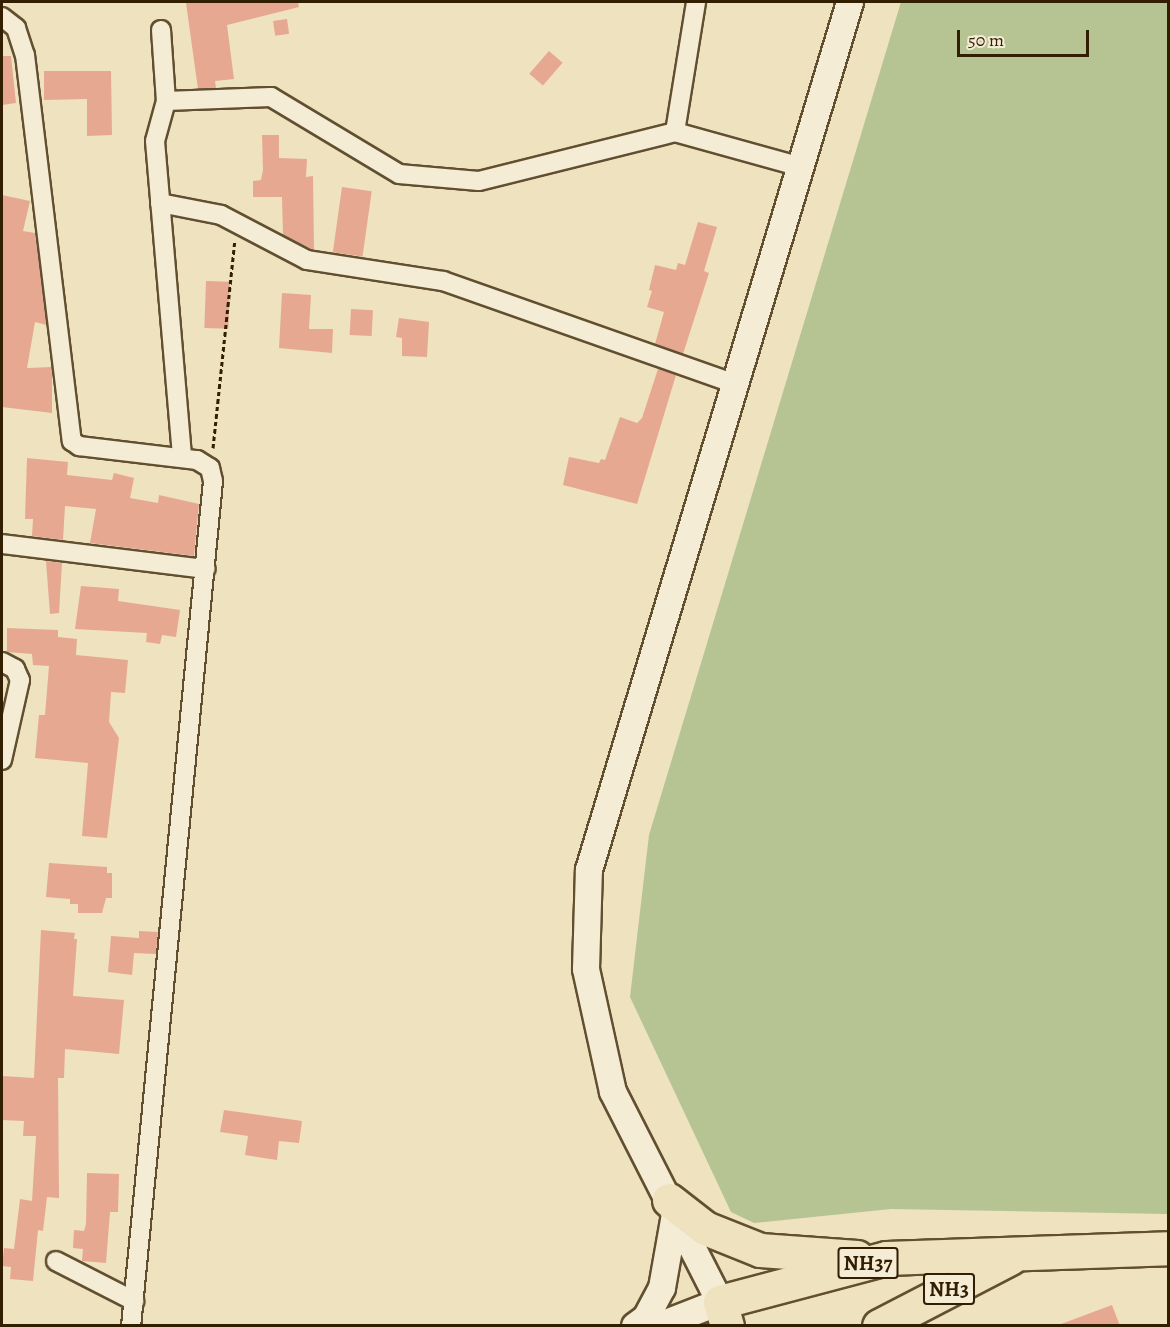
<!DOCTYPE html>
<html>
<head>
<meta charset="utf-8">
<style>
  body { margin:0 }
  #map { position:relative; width:1170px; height:1327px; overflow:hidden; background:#eee2bf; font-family:Alegreya,serif }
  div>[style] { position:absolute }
  .green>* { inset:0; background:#b6c494 }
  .building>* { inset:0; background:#e7a891; transform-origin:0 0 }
  .path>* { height:3px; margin-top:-1.5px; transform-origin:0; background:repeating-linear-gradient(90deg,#321e00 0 4.5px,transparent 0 7.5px) }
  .roads { filter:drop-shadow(2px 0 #614f30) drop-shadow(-2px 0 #614f30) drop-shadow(0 2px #614f30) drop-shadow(0 -2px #614f30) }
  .street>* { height:18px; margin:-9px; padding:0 9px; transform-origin:9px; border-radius:9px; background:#f4ecd5 }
  .secondary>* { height:26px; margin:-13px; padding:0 13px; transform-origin:13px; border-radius:13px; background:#f4ecd5 }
  .highway>* { height:33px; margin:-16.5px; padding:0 16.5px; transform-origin:16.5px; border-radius:16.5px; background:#eee2bf }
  span { translate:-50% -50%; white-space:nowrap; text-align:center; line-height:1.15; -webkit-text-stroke:4.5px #f4ecd5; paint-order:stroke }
  .shield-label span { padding:2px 4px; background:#f4ecd5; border:2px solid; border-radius:4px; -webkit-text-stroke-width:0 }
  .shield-label { font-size:21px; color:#321e00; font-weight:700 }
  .frame { position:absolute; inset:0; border:3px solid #321e00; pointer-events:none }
  .scale { position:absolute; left:957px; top:30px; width:132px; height:27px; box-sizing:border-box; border:3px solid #321e00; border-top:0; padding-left:8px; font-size:18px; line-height:21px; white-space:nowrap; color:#321e00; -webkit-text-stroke:4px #f4ecd5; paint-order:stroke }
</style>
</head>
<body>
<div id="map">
  <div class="green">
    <i style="clip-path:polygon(901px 2px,1168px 2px,1168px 1214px,891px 1209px,754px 1223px,731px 1212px,630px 997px,649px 835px)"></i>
  </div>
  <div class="building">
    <i style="clip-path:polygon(298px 2px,299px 7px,227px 25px,234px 79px,215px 81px,216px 88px,198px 89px,186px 3px)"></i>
    <i style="left:287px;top:19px;width:15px;height:14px;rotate:82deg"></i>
    <i style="left:549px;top:51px;width:18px;height:30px;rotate:41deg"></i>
    <i style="clip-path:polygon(2px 56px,11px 56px,16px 103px,2px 105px)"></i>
    <i style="clip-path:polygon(44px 71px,111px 71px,112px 135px,87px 136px,87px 99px,44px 100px)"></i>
    <i style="clip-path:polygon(262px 135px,279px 135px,279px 158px,307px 159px,306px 177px,313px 176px,314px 250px,283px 235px,282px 197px,253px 197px,253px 181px,261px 180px,263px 170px)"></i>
    <i style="left:342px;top:187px;width:30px;height:66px;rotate:8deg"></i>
    <i style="clip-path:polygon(2px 195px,30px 201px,23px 231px,35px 233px,47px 325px,35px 322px,27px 368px,52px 367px,52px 413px,2px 407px)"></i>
    <i style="clip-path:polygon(698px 222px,717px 227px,704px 271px,709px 273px,683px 354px,655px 344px,664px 312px,647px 307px,652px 291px,649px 290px,655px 265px,676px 270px,678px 263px,685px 265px)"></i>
    <i style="left:206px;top:281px;width:24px;height:47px;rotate:2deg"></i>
    <i style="clip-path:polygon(282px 293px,311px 295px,309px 329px,333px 329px,332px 353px,279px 348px)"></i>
    <i style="left:351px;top:309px;width:22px;height:26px;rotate:3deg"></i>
    <i style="clip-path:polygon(399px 318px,429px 322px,427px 357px,402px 356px,402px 338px,396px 337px)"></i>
    <i style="clip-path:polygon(658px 369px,676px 375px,637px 504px,563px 485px,569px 457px,599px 463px,601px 459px,605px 460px,620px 417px,637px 423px,642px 418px)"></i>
    <i style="clip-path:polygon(27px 458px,68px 462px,67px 475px,112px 480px,114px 473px,134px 478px,130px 498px,158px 503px,159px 495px,199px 504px,194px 556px,90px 543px,96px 509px,65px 506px,63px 540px,32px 536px,33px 519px,25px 519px)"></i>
    <i style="clip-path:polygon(46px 561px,62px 563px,59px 613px,50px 614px)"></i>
    <i style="clip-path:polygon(81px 586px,119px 589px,118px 601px,180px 610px,176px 637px,162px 635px,160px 644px,146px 642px,147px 633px,75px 629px)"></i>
    <i style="clip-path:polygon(7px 628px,58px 630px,58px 637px,77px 639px,76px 655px,128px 660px,125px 693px,111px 692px,109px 722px,119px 738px,107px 838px,82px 836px,88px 763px,35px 758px,39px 715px,45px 715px,49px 666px,33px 665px,32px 654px,7px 652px)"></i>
    <i style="clip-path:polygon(49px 863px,107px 867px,107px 873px,112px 873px,112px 898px,106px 898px,102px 913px,78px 913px,78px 904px,70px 904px,70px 899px,46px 897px)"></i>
    <i style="clip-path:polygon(41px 930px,75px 933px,74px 939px,77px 939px,73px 996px,124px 1000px,119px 1054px,65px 1049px,64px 1078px,58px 1078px,59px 1198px,47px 1197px,43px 1231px,38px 1230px,33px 1281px,10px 1279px,11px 1267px,2px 1266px,4px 1248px,14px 1249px,20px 1199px,32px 1201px,36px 1136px,23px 1136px,24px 1121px,2px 1120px,2px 1076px,34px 1078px)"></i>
    <i style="clip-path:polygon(139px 931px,158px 932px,156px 954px,134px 953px,132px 975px,108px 972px,111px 936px,139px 938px)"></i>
    <i style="clip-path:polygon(224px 1110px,302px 1121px,299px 1143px,279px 1141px,277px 1160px,245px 1155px,248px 1136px,220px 1132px)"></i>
    <i style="clip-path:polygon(87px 1173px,119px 1174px,118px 1212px,110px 1212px,106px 1263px,82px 1261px,83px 1249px,73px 1248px,74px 1230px,84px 1231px,86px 1224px)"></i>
    <i style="clip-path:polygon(1112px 1305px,1120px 1326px,1061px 1326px,1061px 1324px)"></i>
  </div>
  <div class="path">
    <i style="left:213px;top:448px;width:209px;rotate:-84deg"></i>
  </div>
  <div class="roads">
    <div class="street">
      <i style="left:2px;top:17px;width:18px;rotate:38deg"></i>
      <i style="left:16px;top:28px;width:28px;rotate:72deg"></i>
      <i style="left:25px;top:55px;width:389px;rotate:83.1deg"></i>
      <i style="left:72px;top:441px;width:9px;rotate:36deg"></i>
      <i style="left:79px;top:446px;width:119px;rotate:6.8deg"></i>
      <i style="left:197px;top:460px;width:15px;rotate:32deg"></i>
      <i style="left:210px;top:468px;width:13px;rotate:77deg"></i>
      <i style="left:213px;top:481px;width:849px;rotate:95.54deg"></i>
      <i style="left:161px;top:30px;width:71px;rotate:86deg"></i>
      <i style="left:166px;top:101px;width:41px;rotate:105.4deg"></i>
      <i style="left:155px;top:141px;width:318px;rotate:85.1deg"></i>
      <i style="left:166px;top:101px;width:105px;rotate:-2.2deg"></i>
      <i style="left:271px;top:97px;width:149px;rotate:31deg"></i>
      <i style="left:399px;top:174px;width:80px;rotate:5deg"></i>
      <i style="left:479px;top:181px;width:202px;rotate:-14deg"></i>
      <i style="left:675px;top:132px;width:131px;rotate:15.5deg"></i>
      <i style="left:675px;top:132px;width:132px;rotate:-80.8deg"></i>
      <i style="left:160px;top:203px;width:62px;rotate:11.1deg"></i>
      <i style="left:221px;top:215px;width:97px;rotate:27.6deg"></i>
      <i style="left:307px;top:260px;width:138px;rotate:8.8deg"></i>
      <i style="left:443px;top:281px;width:310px;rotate:19.4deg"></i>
      <i style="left:2px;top:544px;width:205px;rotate:7deg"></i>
      <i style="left:2px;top:662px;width:15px;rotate:28deg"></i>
      <i style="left:15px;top:669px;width:12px;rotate:66deg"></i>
      <i style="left:20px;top:680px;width:82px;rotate:102.7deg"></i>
      <i style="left:56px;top:1261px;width:88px;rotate:27.1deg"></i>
    </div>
    <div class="secondary">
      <i style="left:635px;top:1326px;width:14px;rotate:-36deg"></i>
      <i style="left:646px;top:1318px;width:34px;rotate:-62deg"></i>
      <i style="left:662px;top:1288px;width:75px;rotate:-80deg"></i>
      <i style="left:658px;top:1326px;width:66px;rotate:-21.2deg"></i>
      <i style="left:720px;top:1302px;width:236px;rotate:-117deg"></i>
      <i style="left:613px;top:1092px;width:126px;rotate:-102.4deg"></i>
      <i style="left:586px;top:969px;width:99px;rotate:-88.3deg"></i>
      <i style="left:589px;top:870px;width:906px;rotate:-73.26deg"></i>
    </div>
    <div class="highway">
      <i style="left:669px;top:1200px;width:46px;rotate:37.9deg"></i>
      <i style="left:705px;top:1228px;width:59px;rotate:21.8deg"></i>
      <i style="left:760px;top:1250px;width:97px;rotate:4.1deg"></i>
      <i style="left:727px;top:1326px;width:25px;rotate:-106deg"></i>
      <i style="left:720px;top:1302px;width:172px;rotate:-14.8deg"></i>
      <i style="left:886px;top:1258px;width:282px;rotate:-2deg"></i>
      <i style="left:879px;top:1326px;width:148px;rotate:-27.4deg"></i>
    </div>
  </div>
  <div class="shield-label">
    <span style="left:868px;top:1263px">NH37</span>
    <span style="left:949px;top:1289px">NH3</span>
  </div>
  <div class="frame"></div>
  <div class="scale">50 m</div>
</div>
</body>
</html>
